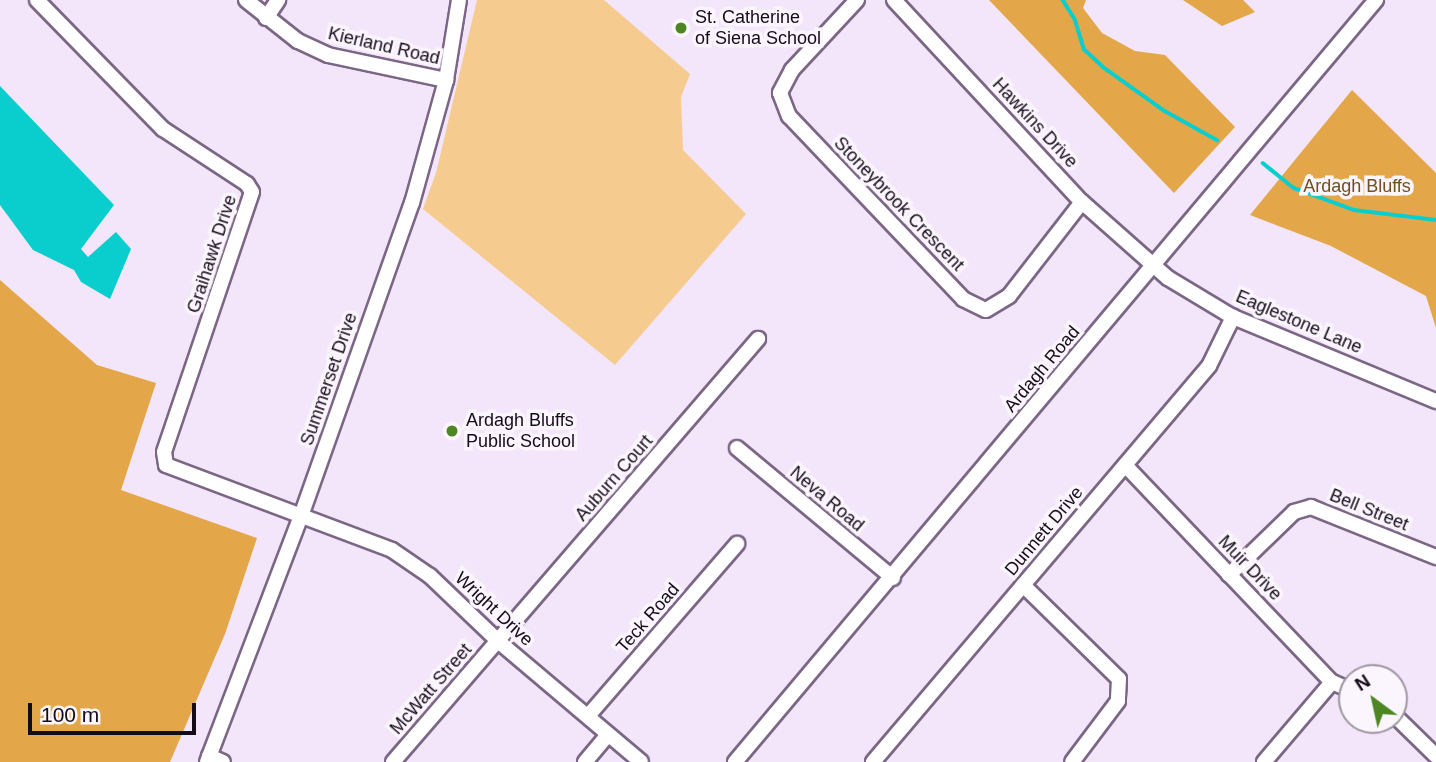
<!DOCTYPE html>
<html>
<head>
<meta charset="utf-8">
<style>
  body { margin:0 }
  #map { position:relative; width:1436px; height:762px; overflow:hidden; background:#f3e5fa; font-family:Arial,sans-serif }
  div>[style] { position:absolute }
  .green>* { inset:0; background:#f6cb8f }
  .forest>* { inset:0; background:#e3a648 }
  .water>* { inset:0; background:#0acece }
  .stream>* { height:3.5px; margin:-1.75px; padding:0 1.75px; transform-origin:1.75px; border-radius:1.75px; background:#0acece }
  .roads { filter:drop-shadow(2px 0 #7b6785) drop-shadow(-2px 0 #7b6785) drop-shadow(0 2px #7b6785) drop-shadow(0 -2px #7b6785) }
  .minor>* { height:14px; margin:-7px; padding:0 7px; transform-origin:7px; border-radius:7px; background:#fff }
  .dots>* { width:19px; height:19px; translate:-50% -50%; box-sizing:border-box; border:4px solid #fbf6fd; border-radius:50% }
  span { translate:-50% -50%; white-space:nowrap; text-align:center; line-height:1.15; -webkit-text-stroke:7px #fbf6fd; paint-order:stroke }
  .poi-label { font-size:18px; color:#140c18 }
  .left { translate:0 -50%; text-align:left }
  .street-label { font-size:18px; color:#140c18 }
  .park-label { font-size:18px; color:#70501f }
  .north { position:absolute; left:1338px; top:664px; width:70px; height:70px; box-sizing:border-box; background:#fbf6fd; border:2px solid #9f98a1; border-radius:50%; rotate:327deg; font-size:19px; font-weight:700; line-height:28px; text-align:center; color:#140c18 }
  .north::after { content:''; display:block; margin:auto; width:24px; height:32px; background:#4d8622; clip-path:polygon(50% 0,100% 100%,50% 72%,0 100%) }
  .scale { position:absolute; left:28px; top:703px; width:168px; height:32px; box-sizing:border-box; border:4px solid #140c18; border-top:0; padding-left:9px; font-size:21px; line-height:24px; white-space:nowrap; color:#140c18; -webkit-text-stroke:5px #fbf6fd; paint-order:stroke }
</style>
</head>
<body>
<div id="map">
  <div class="green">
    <i style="clip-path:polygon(477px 0,604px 0,690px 74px,681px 97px,683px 150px,746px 214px,615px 365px,423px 209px,436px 173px)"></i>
  </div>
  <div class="forest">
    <i style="clip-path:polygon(989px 0,1086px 0,1083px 8px,1102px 33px,1135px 51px,1165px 55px,1235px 127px,1174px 193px)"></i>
    <i style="clip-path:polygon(1183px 0,1243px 0,1255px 12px,1222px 26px)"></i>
    <i style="clip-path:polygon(1352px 90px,1436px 173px,1436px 328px,1426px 296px,1331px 246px,1250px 215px)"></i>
    <i style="clip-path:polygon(0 280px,97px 365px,156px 383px,121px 490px,257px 538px,225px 634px,170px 762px,0 762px)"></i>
  </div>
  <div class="water">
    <i style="clip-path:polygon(0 86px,114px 205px,81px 249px,88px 257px,116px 232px,131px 249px,110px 299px,81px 282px,74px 270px,33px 250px,0 205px)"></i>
  </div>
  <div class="stream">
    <i style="left:1063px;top:0;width:22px;rotate:58deg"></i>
    <i style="left:1075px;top:19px;width:31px;rotate:73deg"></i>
    <i style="left:1084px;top:49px;width:26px;rotate:43deg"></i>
    <i style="left:1103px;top:67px;width:76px;rotate:35.4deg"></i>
    <i style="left:1165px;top:111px;width:60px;rotate:29.1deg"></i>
    <i style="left:1263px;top:163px;width:40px;rotate:39deg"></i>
    <i style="left:1294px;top:188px;width:64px;rotate:20.1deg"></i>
    <i style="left:1354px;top:210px;width:83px;rotate:7deg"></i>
  </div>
  <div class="roads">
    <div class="minor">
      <i style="left:37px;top:0;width:180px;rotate:45.7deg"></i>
      <i style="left:163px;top:129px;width:100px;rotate:33.2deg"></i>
      <i style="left:247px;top:184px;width:9px;rotate:58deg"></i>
      <i style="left:252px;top:192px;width:274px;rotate:108.7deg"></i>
      <i style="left:164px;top:452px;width:13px;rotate:81deg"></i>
      <i style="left:166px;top:465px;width:241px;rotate:20.6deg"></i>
      <i style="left:392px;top:550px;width:46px;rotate:34.4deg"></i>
      <i style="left:430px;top:576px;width:94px;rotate:43.7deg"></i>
      <i style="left:498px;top:641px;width:187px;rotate:40.2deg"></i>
      <i style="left:246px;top:0;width:66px;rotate:38.3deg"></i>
      <i style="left:298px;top:41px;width:33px;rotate:25deg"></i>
      <i style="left:328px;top:55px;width:121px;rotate:12deg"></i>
      <i style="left:857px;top:0;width:96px;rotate:132.9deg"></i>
      <i style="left:792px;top:70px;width:26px;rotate:118deg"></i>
      <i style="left:780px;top:93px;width:25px;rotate:69deg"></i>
      <i style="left:789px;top:116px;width:253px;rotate:46.4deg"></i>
      <i style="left:963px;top:299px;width:25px;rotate:26deg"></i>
      <i style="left:986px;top:310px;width:27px;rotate:-31deg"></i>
      <i style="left:1009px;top:296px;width:119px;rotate:-52.2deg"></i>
      <i style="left:894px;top:0;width:276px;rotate:47.1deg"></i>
      <i style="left:1082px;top:202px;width:115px;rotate:41.5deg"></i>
      <i style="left:1168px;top:278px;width:76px;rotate:31deg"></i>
      <i style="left:1233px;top:317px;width:220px;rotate:22.5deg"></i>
      <i style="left:266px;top:18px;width:22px;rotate:-56deg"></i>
      <i style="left:737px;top:448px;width:203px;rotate:39.8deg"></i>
      <i style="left:1125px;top:465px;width:300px;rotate:46.4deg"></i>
      <i style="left:1332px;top:682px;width:22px;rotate:24deg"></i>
      <i style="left:1229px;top:575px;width:91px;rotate:-44.1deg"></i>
      <i style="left:1294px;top:512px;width:18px;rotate:-16deg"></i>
      <i style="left:1311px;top:507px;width:135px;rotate:21.8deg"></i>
      <i style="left:1023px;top:585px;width:134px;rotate:44.4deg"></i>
      <i style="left:1119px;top:679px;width:22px;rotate:93deg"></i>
      <i style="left:1118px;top:701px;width:76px;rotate:127deg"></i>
      <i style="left:1394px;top:715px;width:59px;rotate:44.3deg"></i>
      <i style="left:588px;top:716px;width:228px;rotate:-49.1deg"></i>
      <i style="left:209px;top:756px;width:15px;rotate:23deg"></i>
      <i style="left:207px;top:762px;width:263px;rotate:-69.1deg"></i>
      <i style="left:301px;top:516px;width:332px;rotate:-70.5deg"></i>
      <i style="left:412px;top:203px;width:128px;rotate:-74.5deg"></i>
      <i style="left:446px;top:80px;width:81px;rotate:-80.8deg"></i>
      <i style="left:393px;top:762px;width:559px;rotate:-49.21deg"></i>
      <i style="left:585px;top:762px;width:35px;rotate:-50deg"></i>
      <i style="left:735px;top:762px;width:996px;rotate:-49.93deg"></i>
      <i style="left:873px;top:762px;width:519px;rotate:-49.69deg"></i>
      <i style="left:1209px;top:366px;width:55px;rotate:-63.9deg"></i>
      <i style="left:1264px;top:762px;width:105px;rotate:-49.6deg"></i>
    </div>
  </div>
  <div class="dots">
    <i style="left:681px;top:28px;background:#4d8622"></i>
    <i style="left:452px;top:431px;background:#4d8622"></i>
  </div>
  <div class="poi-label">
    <span class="left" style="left:695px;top:28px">St. Catherine<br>of Siena School</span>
    <span class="left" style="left:466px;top:431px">Ardagh Bluffs<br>Public School</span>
  </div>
  <div class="street-label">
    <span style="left:384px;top:46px;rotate:13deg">Kierland Road</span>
    <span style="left:1035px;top:123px;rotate:47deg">Hawkins Drive</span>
    <span style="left:899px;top:204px;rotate:46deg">Stoneybrook Crescent</span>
    <span style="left:212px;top:254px;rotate:-72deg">Graihawk Drive</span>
    <span style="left:1299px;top:322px;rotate:23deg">Eaglestone Lane</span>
    <span style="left:1042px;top:369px;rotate:-50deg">Ardagh Road</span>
    <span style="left:329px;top:379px;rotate:-71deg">Summerset Drive</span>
    <span style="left:614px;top:478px;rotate:-49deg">Auburn Court</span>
    <span style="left:827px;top:499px;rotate:40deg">Neva Road</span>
    <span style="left:1369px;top:510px;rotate:22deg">Bell Street</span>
    <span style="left:1044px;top:531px;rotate:-50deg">Dunnett Drive</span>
    <span style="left:1250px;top:568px;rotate:46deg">Muir Drive</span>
    <span style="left:494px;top:609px;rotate:43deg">Wright Drive</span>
    <span style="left:648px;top:618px;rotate:-49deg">Teck Road</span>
    <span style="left:431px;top:689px;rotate:-49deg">McWatt Street</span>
  </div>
  <div class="park-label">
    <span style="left:1357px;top:186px">Ardagh Bluffs</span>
  </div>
  <div class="north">N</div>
  <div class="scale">100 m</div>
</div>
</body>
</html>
